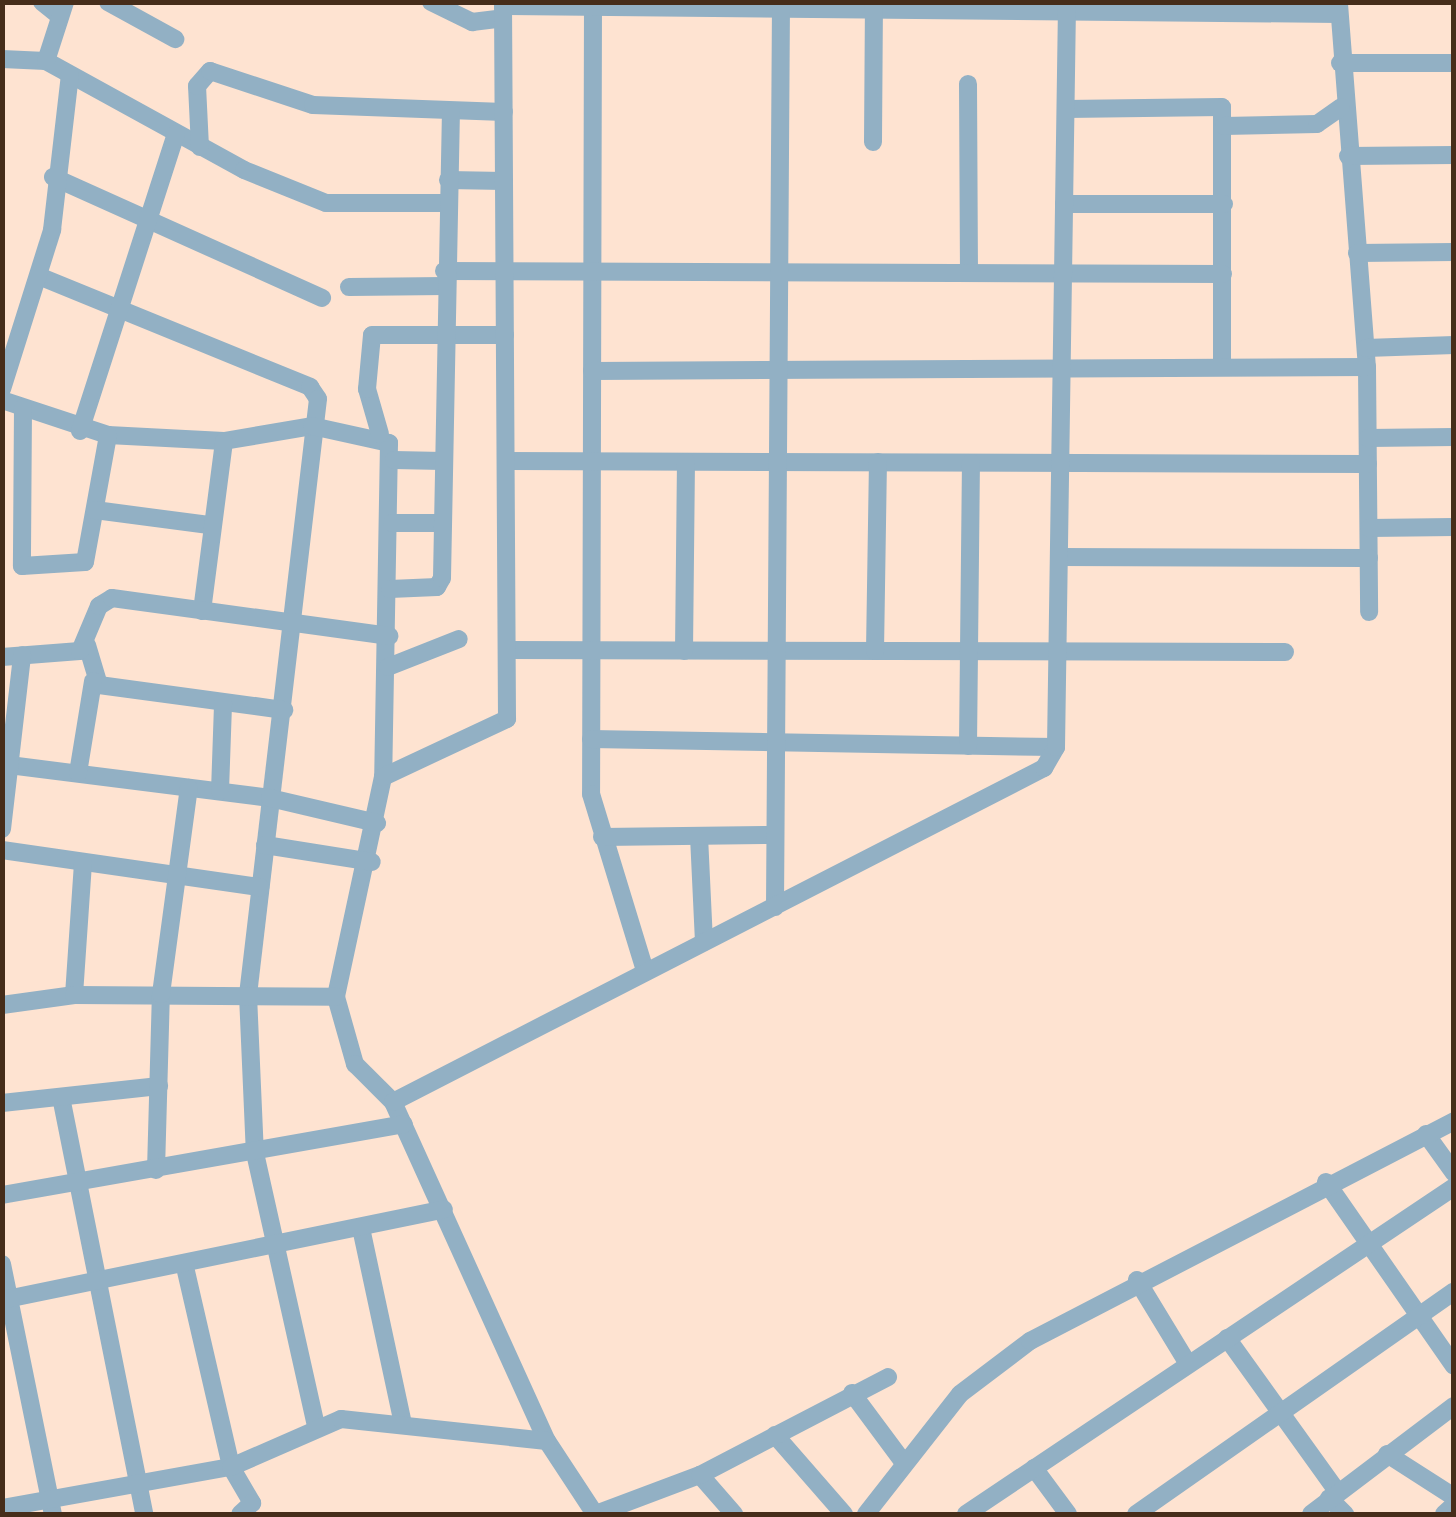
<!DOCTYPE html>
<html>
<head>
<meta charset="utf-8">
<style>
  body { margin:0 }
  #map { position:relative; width:1456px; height:1517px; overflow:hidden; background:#fee3d1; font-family:"Source Sans 3",sans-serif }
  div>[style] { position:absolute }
  .minor>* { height:18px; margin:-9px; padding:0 9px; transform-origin:9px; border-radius:9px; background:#92b0c4 }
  span { translate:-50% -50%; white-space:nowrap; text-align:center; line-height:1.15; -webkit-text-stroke:9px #fee3d1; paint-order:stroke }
  .frame { position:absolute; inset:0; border:5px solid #462d1a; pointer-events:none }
</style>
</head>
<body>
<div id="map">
  <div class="minor">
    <i style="left:42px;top:2px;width:22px;rotate:39deg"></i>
    <i style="left:108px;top:2px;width:77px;rotate:28.9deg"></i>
    <i style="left:431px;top:2px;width:46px;rotate:26deg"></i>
    <i style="left:472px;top:22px;width:31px;rotate:-7deg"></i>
    <i style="left:593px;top:2px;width:792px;rotate:90.14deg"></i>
    <i style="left:591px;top:794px;width:185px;rotate:73deg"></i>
    <i style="left:1339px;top:4px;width:364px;rotate:85.6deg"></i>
    <i style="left:1367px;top:367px;width:245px;rotate:89.5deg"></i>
    <i style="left:503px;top:6px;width:836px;rotate:0.55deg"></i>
    <i style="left:2px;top:59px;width:44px;rotate:2.6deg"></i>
    <i style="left:46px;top:61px;width:226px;rotate:28.8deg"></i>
    <i style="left:244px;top:170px;width:88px;rotate:21.9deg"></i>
    <i style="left:326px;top:203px;width:121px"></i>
    <i style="left:46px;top:61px;width:62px;rotate:-72.1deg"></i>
    <i style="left:1340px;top:63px;width:114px"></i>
    <i style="left:968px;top:84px;width:189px;rotate:89.7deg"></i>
    <i style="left:1066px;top:109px;width:156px;rotate:-0.7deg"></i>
    <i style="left:1222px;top:107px;width:260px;rotate:90deg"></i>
    <i style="left:1224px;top:126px;width:93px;rotate:-1.2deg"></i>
    <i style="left:1317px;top:124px;width:29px;rotate:-35deg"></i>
    <i style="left:873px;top:142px;width:139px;rotate:-89.6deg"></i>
    <i style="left:200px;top:147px;width:61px;rotate:-92.8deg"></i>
    <i style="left:197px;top:86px;width:20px;rotate:-49deg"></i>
    <i style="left:210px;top:71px;width:108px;rotate:18.3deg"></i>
    <i style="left:313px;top:105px;width:191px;rotate:2.1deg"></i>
    <i style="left:1348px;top:156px;width:106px;rotate:-0.5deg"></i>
    <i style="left:53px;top:177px;width:295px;rotate:24.2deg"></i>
    <i style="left:448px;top:180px;width:56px;rotate:1deg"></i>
    <i style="left:1064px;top:204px;width:160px"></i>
    <i style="left:1357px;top:253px;width:97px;rotate:-0.6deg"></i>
    <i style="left:444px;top:271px;width:779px;rotate:0.22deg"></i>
    <i style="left:41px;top:277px;width:291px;rotate:22.2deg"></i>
    <i style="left:310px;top:387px;width:14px;rotate:56deg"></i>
    <i style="left:318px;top:399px;width:600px;rotate:96.7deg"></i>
    <i style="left:248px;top:995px;width:158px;rotate:87.5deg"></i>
    <i style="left:255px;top:1153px;width:279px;rotate:77.4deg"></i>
    <i style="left:349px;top:287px;width:96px;rotate:-0.6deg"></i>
    <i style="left:1366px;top:348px;width:88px;rotate:-2deg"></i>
    <i style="left:592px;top:371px;width:775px;rotate:-0.3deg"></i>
    <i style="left:2px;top:389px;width:167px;rotate:-72.5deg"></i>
    <i style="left:52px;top:230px;width:156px;rotate:-83.4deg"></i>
    <i style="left:2px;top:400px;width:112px;rotate:18.3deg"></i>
    <i style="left:108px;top:435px;width:116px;rotate:3deg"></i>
    <i style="left:224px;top:441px;width:89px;rotate:-9.7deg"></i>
    <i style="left:312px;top:426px;width:79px;rotate:12.4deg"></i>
    <i style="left:389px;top:443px;width:334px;rotate:91deg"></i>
    <i style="left:383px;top:777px;width:225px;rotate:102.1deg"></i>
    <i style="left:336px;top:997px;width:70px;rotate:74.2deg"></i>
    <i style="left:355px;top:1064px;width:54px;rotate:45deg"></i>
    <i style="left:393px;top:1102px;width:372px;rotate:65.6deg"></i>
    <i style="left:547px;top:1441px;width:87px;rotate:56.7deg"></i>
    <i style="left:23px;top:408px;width:158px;rotate:90.4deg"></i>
    <i style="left:22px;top:566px;width:63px;rotate:-3.6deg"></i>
    <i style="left:85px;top:562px;width:129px;rotate:-79.7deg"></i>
    <i style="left:80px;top:431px;width:312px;rotate:-72.1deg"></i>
    <i style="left:380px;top:434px;width:47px;rotate:-106.1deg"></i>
    <i style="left:367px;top:389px;width:54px;rotate:-84.7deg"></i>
    <i style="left:372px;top:335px;width:133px"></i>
    <i style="left:1368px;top:438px;width:86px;rotate:-0.7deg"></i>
    <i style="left:394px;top:460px;width:49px;rotate:1.2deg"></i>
    <i style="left:506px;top:461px;width:862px;rotate:0.2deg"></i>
    <i style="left:95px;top:510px;width:115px;rotate:7.5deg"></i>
    <i style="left:392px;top:523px;width:51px"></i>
    <i style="left:1369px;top:528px;width:85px;rotate:-0.7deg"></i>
    <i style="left:1059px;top:557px;width:310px;rotate:0.2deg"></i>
    <i style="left:390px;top:589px;width:47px;rotate:-2.4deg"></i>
    <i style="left:437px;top:587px;width:10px;rotate:-61deg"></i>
    <i style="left:442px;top:578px;width:466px;rotate:-88.9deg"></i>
    <i style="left:202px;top:611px;width:171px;rotate:-82.6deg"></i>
    <i style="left:87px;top:645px;width:42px;rotate:73.3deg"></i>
    <i style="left:99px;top:685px;width:187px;rotate:7.7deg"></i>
    <i style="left:507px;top:650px;width:778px;rotate:0.15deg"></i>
    <i style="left:684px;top:651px;width:189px;rotate:-89.4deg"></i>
    <i style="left:875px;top:651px;width:189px;rotate:-89.1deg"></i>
    <i style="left:2px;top:657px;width:78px;rotate:-4.4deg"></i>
    <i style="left:80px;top:651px;width:49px;rotate:-67.1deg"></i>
    <i style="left:99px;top:606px;width:15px;rotate:-32deg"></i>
    <i style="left:112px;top:598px;width:280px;rotate:7.8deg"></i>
    <i style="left:388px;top:667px;width:76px;rotate:-21.5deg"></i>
    <i style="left:591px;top:739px;width:465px;rotate:1deg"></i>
    <i style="left:968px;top:746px;width:283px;rotate:-89.4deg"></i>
    <i style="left:17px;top:766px;width:255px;rotate:7.2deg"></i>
    <i style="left:270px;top:798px;width:110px;rotate:13.2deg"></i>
    <i style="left:78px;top:773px;width:93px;rotate:-80.7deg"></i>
    <i style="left:383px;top:777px;width:137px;rotate:-25.1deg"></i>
    <i style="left:507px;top:719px;width:717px;rotate:-90.32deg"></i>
    <i style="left:220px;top:791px;width:88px;rotate:-88deg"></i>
    <i style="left:2px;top:829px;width:175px;rotate:-83.4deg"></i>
    <i style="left:699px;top:836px;width:106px;rotate:87.3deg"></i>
    <i style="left:602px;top:837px;width:173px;rotate:-0.7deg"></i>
    <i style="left:265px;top:845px;width:108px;rotate:9deg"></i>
    <i style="left:2px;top:850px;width:261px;rotate:8.2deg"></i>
    <i style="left:775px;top:907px;width:895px;rotate:-89.62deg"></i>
    <i style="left:74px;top:995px;width:133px;rotate:-86.1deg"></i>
    <i style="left:2px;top:1005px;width:73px;rotate:-7.9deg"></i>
    <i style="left:74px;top:995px;width:262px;rotate:0.4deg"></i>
    <i style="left:61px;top:1097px;width:425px;rotate:78.7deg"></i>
    <i style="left:393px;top:1102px;width:732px;rotate:-27.16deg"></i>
    <i style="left:1044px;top:768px;width:24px;rotate:-60deg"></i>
    <i style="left:1056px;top:747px;width:745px;rotate:-89.15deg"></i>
    <i style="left:2px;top:1103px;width:158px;rotate:-6.2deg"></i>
    <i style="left:1426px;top:1134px;width:48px;rotate:54.3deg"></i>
    <i style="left:156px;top:1170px;width:176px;rotate:-88.4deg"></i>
    <i style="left:161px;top:994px;width:208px;rotate:-82.3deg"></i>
    <i style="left:1326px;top:1182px;width:224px;rotate:55.2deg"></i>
    <i style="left:2px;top:1195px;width:408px;rotate:-10deg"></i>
    <i style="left:361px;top:1228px;width:195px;rotate:77.9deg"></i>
    <i style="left:2px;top:1264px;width:255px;rotate:78.5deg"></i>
    <i style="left:185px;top:1267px;width:205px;rotate:77deg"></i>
    <i style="left:231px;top:1467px;width:42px;rotate:59.7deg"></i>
    <i style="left:252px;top:1503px;width:16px;rotate:137deg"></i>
    <i style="left:1137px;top:1280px;width:98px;rotate:58.7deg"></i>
    <i style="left:2px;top:1300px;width:451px;rotate:-11.6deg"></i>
    <i style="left:1227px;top:1338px;width:188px;rotate:54.3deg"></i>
    <i style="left:852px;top:1393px;width:87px;rotate:53.4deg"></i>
    <i style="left:775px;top:1435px;width:105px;rotate:48.9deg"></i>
    <i style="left:1387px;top:1454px;width:80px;rotate:32.7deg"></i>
    <i style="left:1034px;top:1468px;width:57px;rotate:53.5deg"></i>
    <i style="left:700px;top:1475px;width:52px;rotate:48.9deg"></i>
    <i style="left:1329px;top:1498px;width:23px;rotate:45deg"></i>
    <i style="left:2px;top:1508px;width:233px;rotate:-10.2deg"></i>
    <i style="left:231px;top:1467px;width:120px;rotate:-23.6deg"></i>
    <i style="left:341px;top:1419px;width:207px;rotate:6.1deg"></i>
    <i style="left:596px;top:1514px;width:111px;rotate:-20.6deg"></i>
    <i style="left:700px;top:1475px;width:212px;rotate:-27.5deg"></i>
    <i style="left:866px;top:1514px;width:152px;rotate:-51.9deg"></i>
    <i style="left:960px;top:1394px;width:88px;rotate:-37.1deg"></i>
    <i style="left:1030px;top:1341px;width:478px;rotate:-27.4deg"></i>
    <i style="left:966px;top:1514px;width:587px;rotate:-33.83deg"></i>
    <i style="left:1136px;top:1514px;width:388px;rotate:-35deg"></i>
    <i style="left:1311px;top:1514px;width:179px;rotate:-37.1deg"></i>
    <i style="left:1444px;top:1514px;width:13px;rotate:-42deg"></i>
  </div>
  <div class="frame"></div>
</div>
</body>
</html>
